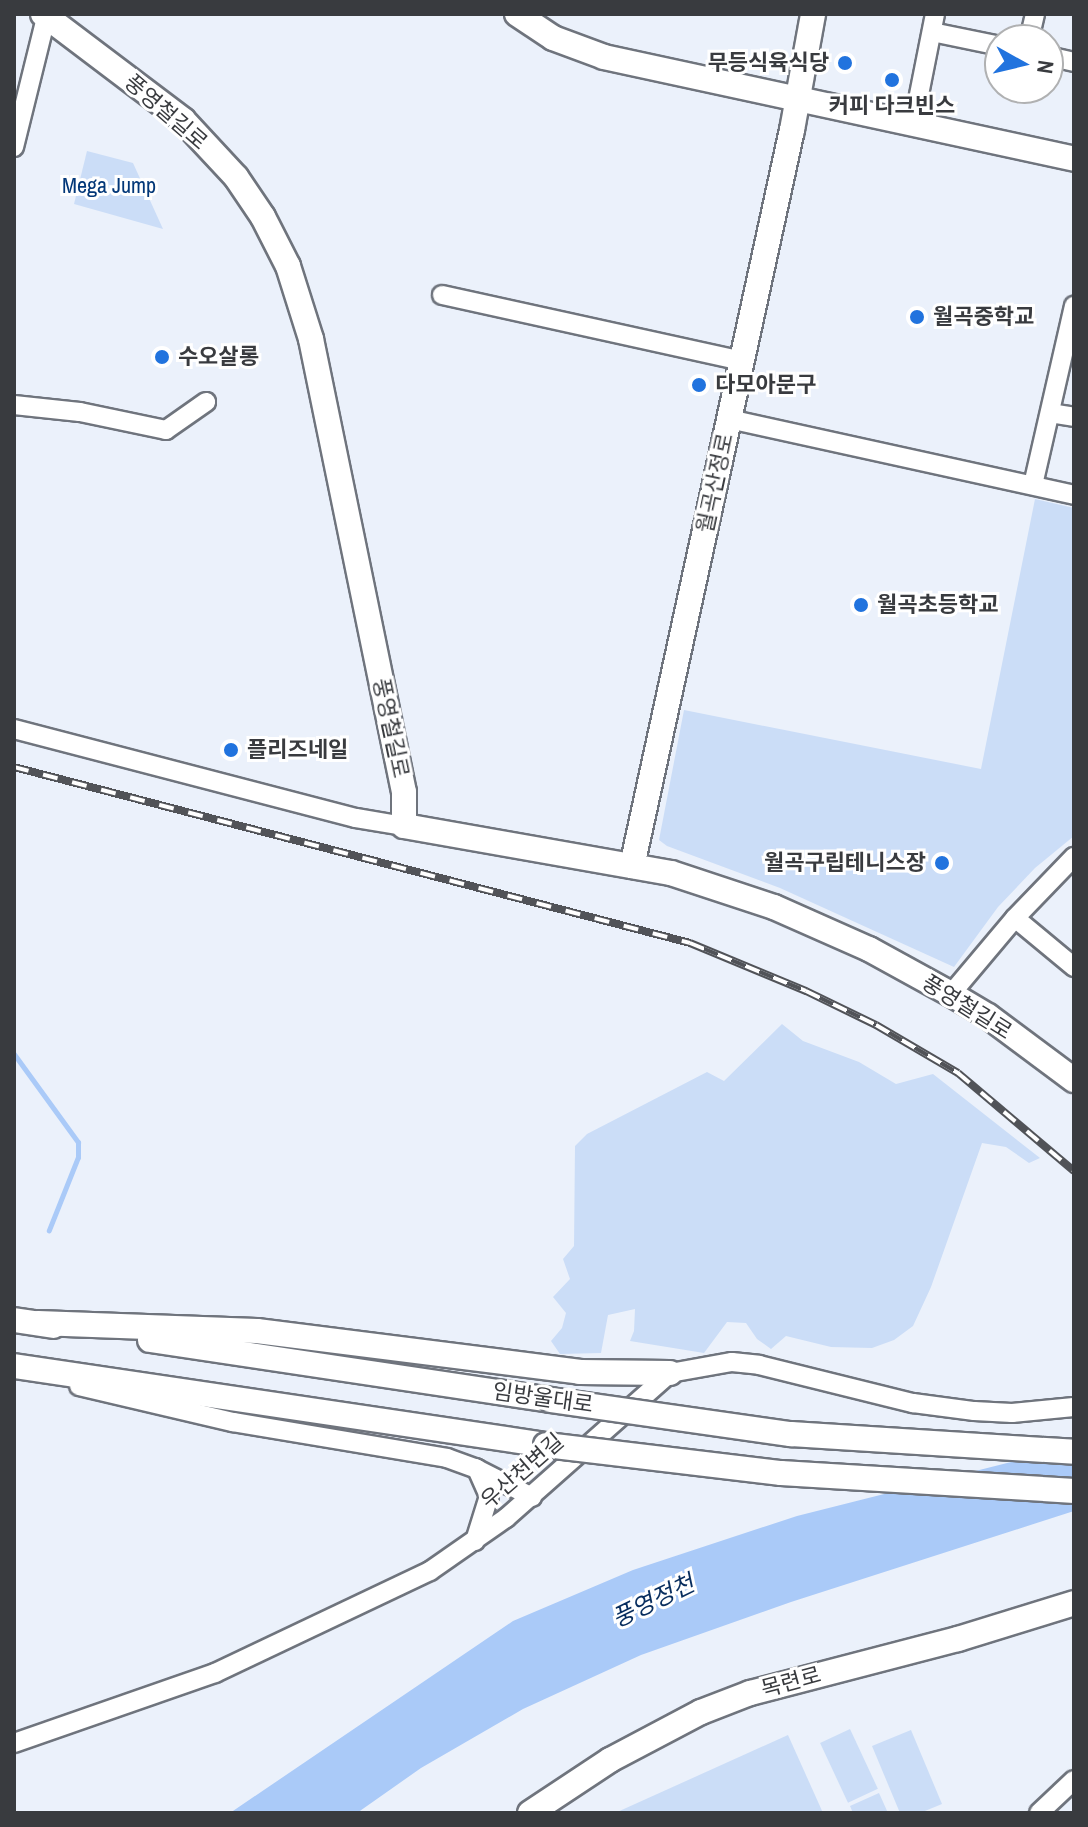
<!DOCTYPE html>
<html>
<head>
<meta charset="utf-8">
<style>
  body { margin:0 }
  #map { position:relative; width:1088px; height:1827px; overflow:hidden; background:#ebf1fb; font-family:"Archivo Narrow","Noto Sans KR",sans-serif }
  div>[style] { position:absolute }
  .green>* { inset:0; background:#cbddf7; transform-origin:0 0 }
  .water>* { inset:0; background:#aacaf8 }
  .stream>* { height:5px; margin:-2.5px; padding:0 2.5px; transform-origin:2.5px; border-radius:2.5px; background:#aacaf8 }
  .roads { filter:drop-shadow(2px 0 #6f747d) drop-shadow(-2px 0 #6f747d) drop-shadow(0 2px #6f747d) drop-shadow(0 -2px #6f747d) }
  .street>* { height:18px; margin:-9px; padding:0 9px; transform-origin:9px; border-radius:9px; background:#fff }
  .secondary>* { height:24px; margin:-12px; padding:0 12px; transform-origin:12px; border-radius:12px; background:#fff }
  .rail>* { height:8px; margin-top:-4px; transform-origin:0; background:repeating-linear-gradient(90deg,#fff 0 15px,#515358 0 30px); box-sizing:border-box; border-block:2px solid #515358 }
  .bridges { filter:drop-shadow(2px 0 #6f747d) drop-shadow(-2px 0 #6f747d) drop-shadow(0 2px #6f747d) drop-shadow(0 -2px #6f747d) }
  .secondary-bridge>* { height:24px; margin:-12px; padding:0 12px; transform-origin:12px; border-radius:12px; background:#fff }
  .dots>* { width:22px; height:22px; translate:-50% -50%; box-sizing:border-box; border:4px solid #fff; border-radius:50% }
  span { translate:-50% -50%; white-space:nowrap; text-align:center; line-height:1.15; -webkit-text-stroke:6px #fff; paint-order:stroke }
  .poi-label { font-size:22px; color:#393b3f; font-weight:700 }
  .right { translate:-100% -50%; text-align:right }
  .left { translate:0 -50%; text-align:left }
  .street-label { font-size:22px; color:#393b3f }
  .park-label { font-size:22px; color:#023778 }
  .water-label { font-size:24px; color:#072d5e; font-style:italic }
  .frame { position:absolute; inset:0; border:16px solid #393b3f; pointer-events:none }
  .north { position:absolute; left:984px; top:24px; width:80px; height:80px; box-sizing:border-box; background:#fff; border:2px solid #b0b1b2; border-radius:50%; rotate:98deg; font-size:22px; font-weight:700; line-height:32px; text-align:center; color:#393b3f }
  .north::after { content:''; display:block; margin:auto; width:28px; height:36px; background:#2173de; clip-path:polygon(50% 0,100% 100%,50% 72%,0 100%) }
</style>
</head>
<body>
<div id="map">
  <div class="green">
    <i style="clip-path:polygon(87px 151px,133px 163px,163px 229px,74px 204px)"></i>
    <i style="clip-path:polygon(1035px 499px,1074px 508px,1074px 836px,1035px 868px,998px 907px,954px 967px,780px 888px,667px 846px,659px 840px,684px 710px,981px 769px)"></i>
    <i style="clip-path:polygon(782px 1024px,803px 1041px,859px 1062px,896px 1084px,933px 1074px,1040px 1158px,1029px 1163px,1006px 1147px,982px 1143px,931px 1287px,913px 1326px,894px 1340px,872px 1348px,831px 1347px,786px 1336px,771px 1349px,757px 1339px,746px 1323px,727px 1322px,704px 1353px,630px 1341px,634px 1331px,635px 1309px,608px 1315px,601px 1353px,560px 1354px,551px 1341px,562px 1328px,566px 1313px,553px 1297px,570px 1279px,563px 1259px,574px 1246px,575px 1146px,587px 1134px,707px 1072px,724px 1081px)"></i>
    <i style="left:850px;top:1729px;width:66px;height:33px;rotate:65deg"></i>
    <i style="clip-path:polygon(911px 1730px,942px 1804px,920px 1813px,900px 1813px,872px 1746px)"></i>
    <i style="clip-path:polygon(788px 1735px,823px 1813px,615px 1813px)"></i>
    <i style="clip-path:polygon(879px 1793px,888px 1813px,853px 1813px,850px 1806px)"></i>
  </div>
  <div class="water">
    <i style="clip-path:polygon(1074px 1446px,1074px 1511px,791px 1602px,641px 1655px,523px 1709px,421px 1768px,357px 1813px,230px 1813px,513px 1621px,633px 1570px,797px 1516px)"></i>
  </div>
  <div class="stream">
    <i style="left:14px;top:1054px;width:109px;rotate:54deg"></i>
    <i style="left:78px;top:1142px;width:15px;rotate:90deg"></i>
    <i style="left:78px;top:1157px;width:79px;rotate:111.7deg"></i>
  </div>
  <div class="roads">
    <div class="street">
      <i style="left:932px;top:32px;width:69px;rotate:11.6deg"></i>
      <i style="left:1029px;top:40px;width:27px;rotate:-77deg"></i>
      <i style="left:1048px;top:56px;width:27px;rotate:13deg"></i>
      <i style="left:913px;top:125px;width:113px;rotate:-78.8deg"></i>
      <i style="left:14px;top:147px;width:137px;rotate:-76.1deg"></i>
      <i style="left:442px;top:295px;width:306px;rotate:12.4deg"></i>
      <i style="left:14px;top:405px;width:66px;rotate:6.1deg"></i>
      <i style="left:80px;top:412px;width:88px;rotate:11.8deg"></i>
      <i style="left:166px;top:430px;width:49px;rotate:-35deg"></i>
      <i style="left:1050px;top:413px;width:24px;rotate:9deg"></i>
      <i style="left:729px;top:419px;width:353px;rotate:12.4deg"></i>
      <i style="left:1033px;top:485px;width:184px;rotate:-77.1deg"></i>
      <i style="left:14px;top:729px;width:353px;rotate:14.6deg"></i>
      <i style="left:356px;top:818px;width:49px;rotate:9.5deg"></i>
      <i style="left:1015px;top:918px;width:77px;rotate:39.7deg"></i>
      <i style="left:951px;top:994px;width:99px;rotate:-49.9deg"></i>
      <i style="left:1015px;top:918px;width:85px;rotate:-46deg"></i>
      <i style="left:79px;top:1386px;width:158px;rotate:13.2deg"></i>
      <i style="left:233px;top:1422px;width:217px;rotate:9.5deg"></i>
      <i style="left:447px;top:1458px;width:30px;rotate:20deg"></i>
      <i style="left:475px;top:1468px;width:64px;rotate:27deg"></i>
      <i style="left:475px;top:1541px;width:47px;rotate:-72.7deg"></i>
      <i style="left:489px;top:1496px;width:30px;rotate:-114deg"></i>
      <i style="left:14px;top:1743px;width:213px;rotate:-19.2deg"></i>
      <i style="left:215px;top:1673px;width:238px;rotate:-25.4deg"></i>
      <i style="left:430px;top:1571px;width:93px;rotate:-34.9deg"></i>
      <i style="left:506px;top:1518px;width:219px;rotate:-41.5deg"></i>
      <i style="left:670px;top:1373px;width:63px;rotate:-10.1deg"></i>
      <i style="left:732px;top:1362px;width:27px;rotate:6deg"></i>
      <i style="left:759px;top:1365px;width:159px;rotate:13.9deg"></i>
      <i style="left:913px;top:1403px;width:62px;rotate:7.5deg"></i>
      <i style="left:974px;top:1411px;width:38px;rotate:3deg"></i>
      <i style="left:1012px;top:1413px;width:62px;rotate:-5.5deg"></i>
      <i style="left:1039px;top:1813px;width:48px;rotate:-43.3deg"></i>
    </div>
    <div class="secondary">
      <i style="left:43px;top:14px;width:176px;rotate:37.1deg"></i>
      <i style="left:183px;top:120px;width:78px;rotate:47.1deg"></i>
      <i style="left:236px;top:177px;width:48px;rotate:56deg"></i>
      <i style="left:263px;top:217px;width:55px;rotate:63deg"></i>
      <i style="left:288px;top:266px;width:77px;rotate:72.5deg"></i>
      <i style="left:311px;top:339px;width:462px;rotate:78.4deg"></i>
      <i style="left:404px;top:792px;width:34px;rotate:90deg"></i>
      <i style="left:404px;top:826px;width:271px;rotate:10deg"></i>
      <i style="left:671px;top:873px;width:108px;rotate:18.3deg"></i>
      <i style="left:774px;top:907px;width:104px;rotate:23.9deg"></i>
      <i style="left:869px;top:949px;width:94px;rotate:28.8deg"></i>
      <i style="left:951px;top:994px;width:43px;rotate:30.7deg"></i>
      <i style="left:988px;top:1016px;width:107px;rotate:36.7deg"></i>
      <i style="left:517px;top:14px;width:43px;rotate:33.7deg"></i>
      <i style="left:553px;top:38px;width:54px;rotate:20.4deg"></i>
      <i style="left:604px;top:57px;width:481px;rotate:12.2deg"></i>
      <i style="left:632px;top:866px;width:753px;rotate:-77.74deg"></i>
      <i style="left:792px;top:130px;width:118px;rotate:-79.7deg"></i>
      <i style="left:14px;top:1320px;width:40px;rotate:8.5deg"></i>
      <i style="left:38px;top:1323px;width:219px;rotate:2.1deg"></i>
      <i style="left:257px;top:1331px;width:326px;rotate:7.2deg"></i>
      <i style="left:580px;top:1372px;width:90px;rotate:0.6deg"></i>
      <i style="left:150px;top:1340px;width:405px;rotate:8.5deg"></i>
      <i style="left:14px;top:1366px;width:538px;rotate:8.45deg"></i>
      <i style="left:530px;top:1813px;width:96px;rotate:-33.5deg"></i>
      <i style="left:610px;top:1760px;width:103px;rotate:-27.8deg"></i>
      <i style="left:701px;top:1712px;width:53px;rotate:-21.2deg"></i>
      <i style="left:750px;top:1693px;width:215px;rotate:-14.6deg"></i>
      <i style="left:958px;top:1639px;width:121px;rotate:-17.2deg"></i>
    </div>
  </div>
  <div class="rail">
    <i style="left:14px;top:767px;width:699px;rotate:14.59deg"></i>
    <i style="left:690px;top:943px;width:126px;rotate:22.5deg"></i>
    <i style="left:806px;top:991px;width:78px;rotate:25.9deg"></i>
    <i style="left:876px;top:1025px;width:95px;rotate:30.3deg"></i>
    <i style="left:958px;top:1073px;width:152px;rotate:40.2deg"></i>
  </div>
  <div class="bridges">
    <div class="secondary-bridge">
      <i style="left:551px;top:1400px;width:242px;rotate:8.1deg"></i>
      <i style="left:791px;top:1434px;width:284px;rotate:3.6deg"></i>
      <i style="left:546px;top:1445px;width:237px;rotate:6.8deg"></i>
      <i style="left:781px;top:1473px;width:294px;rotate:3.5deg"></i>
    </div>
  </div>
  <div class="dots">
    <i style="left:845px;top:63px;background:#2173de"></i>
    <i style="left:892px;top:80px;background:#2173de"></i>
    <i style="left:917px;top:317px;background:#2173de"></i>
    <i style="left:162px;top:357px;background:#2173de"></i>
    <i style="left:699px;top:385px;background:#2173de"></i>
    <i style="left:861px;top:605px;background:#2173de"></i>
    <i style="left:231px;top:750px;background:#2173de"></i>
    <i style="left:942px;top:863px;background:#2173de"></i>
  </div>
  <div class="poi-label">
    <span class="right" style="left:829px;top:63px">무등식육식당</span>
    <span style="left:892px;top:106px">커피 다크빈스</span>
    <span class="left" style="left:933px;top:317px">월곡중학교</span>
    <span class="left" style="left:178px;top:357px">수오살롱</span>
    <span class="left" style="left:715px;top:385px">다모아문구</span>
    <span class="left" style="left:877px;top:605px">월곡초등학교</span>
    <span class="left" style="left:247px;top:750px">플리즈네일</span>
    <span class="right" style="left:926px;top:863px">월곡구립테니스장</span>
  </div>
  <div class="street-label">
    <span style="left:166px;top:112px;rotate:41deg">풍영철길로</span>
    <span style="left:715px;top:483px;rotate:-78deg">월곡산정로</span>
    <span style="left:391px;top:728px;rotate:78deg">풍영철길로</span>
    <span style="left:967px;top:1007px;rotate:32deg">풍영철길로</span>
    <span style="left:543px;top:1398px;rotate:8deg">임방울대로</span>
    <span style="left:522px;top:1471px;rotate:-41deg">우산천변길</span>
    <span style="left:791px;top:1682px;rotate:-15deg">목련로</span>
  </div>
  <div class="park-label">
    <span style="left:109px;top:186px">Mega Jump</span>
  </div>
  <div class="water-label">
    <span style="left:653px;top:1601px;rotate:-26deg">풍영정천</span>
  </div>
  <div class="frame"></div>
  <div class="north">N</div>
</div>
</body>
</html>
